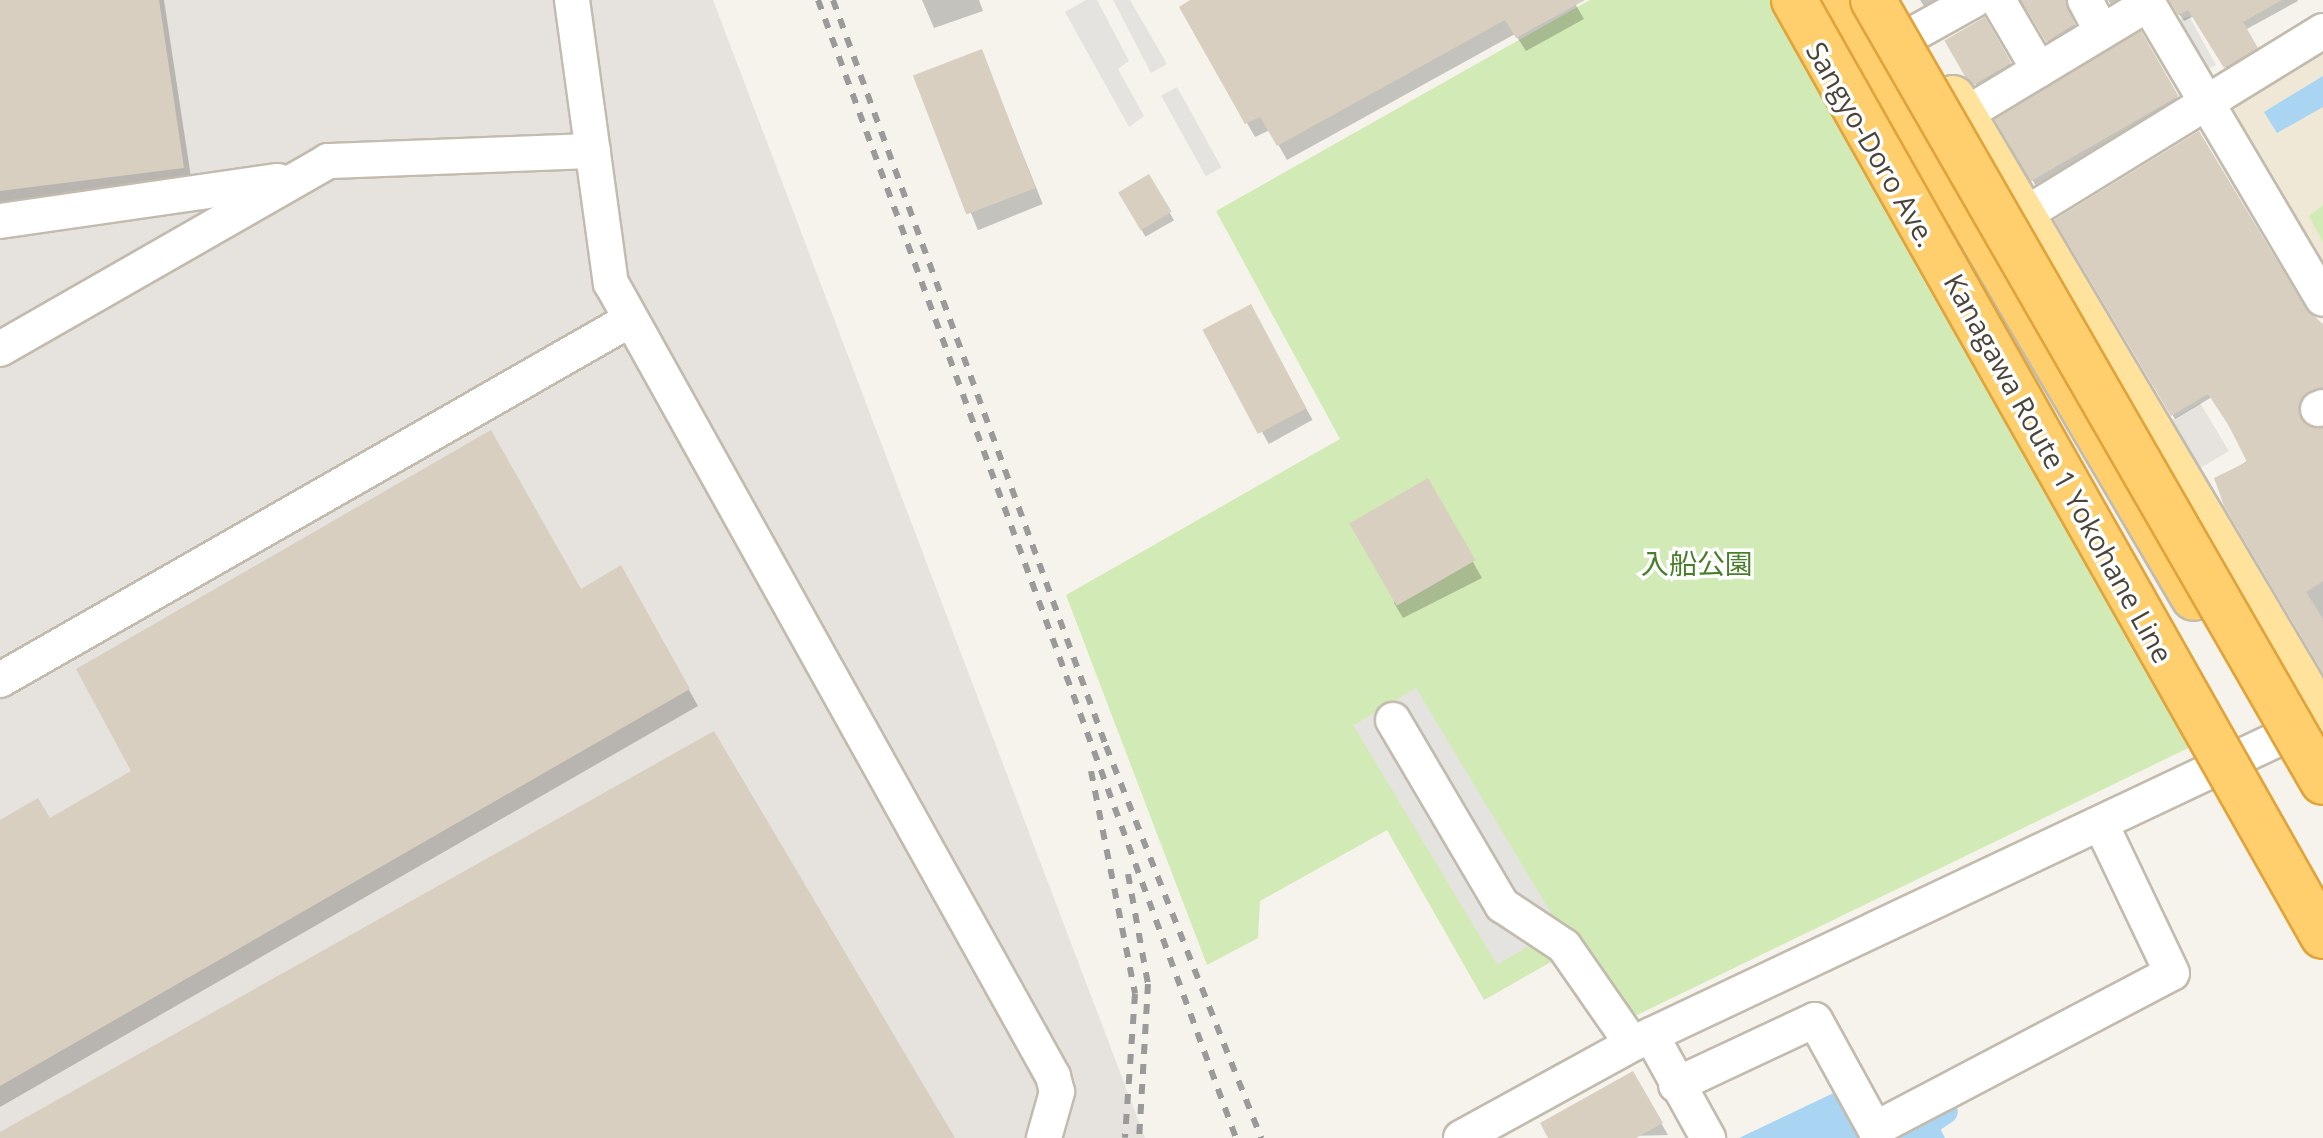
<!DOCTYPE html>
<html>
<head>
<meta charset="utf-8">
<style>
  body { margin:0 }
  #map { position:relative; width:2323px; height:1138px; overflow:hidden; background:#f6f3ec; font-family:"Open Sans","Noto Sans JP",sans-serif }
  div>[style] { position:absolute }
  .industrial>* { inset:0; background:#e6e2dd; transform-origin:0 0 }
  .education>* { inset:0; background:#efe8d6 }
  .green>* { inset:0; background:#d2eab5 }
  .parking>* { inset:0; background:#e5e3e0; transform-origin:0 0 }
  .water>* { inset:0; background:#a9d4f2 }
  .shadow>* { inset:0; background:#0003; transform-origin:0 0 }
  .canal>* { height:26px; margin:-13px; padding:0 13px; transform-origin:13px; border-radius:13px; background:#a9d4f2 }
  .building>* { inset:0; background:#d8cfc1; transform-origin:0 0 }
  .roads { filter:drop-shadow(2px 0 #c2bbae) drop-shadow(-2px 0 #c2bbae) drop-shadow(0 2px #c2bbae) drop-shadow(0 -2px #c2bbae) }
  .minor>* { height:34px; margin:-17px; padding:0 17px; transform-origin:17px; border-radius:17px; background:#fff }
  .major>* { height:44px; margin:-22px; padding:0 22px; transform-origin:22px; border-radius:22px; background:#ffe39c }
  .highway>* { height:44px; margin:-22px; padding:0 22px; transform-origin:22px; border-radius:22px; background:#ffcf6e }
  .rail>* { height:6px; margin-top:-3px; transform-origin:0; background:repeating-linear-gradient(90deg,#9a9a9a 0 10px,transparent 0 20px) }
  .bridges { filter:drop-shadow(2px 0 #e0a43c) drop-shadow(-2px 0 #e0a43c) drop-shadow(0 2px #e0a43c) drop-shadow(0 -2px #e0a43c) }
  .highway-bridge>* { height:44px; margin:-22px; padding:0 22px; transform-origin:22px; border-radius:22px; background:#ffcf6e }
  span { translate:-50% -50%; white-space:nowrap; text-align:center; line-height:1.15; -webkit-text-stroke:7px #fff; paint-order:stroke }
  .street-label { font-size:28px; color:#4b4439 }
  .park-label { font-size:28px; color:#4a7f2a }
</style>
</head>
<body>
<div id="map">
  <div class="industrial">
    <i style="clip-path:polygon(0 0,713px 0,1145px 1138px,0 1138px)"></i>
    <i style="left:2200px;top:403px;width:56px;height:36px;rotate:59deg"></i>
  </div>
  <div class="education">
    <i style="clip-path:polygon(2323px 51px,2323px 269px,2233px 114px,2238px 103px)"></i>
  </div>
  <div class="green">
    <i style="clip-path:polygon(1590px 0,1800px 0,1991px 302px,2211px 737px,1604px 1031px,1551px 962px,1484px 1000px,1387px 830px,1260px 901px,1258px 938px,1207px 965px,1066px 595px,1340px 439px,1216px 211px)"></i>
    <i style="clip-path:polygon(2323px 205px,2323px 242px,2309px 216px)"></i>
  </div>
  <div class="parking">
    <i style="clip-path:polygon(1086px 0,1097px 0,1129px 61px,1118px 69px,1144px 116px,1129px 127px,1065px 12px)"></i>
    <i style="clip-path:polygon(1113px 0,1130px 0,1167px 64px,1151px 73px)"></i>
    <i style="clip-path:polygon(2189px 16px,2216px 65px,2203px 71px,2174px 22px)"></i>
    <i style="left:1177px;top:87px;width:92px;height:18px;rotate:61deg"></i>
    <i style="left:1416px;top:688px;width:279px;height:73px;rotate:59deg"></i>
  </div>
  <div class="water">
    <i style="clip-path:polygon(2323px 76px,2323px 107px,2277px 133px,2264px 112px)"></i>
    <i style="clip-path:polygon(1844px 1088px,1870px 1138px,1739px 1138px)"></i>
    <i style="clip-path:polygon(1933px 1114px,1945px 1138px,1885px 1138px)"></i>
  </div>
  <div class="shadow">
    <i style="clip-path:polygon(0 0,164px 0,192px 184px,0 207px)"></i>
    <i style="clip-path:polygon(922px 0,979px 0,983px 11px,934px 28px)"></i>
    <i style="clip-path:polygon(1194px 0,1573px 0,1584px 19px,1526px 51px,1515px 34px,1287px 160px,1270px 130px,1255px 137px,1181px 7px)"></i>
    <i style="clip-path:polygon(1920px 0,1949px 0,1928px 12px)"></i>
    <i style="clip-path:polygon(2020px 0,2073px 0,2068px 9px,2078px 32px,2052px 48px)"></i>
    <i style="clip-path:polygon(2108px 0,2127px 0,2115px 10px)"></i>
    <i style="clip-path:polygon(2169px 0,2297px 0,2298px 1px,2245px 30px,2260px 56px,2230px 74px,2194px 16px,2184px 21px)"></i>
    <i style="clip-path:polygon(1984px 19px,2014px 70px,1980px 91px,1950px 47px)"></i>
    <i style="left:2141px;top:34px;width:78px;height:167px;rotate:60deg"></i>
    <i style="left:981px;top:51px;width:165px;height:70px;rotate:68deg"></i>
    <i style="clip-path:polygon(2199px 133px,2323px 337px,2323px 395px,2313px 395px,2300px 411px,2305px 426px,2323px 429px,2323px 669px,2217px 479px,2249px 460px,2212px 397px,2175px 419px,2057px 221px)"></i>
    <i style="left:1149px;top:177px;width:50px;height:33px;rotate:60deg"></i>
    <i style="left:1250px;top:307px;width:129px;height:50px;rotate:61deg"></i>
    <i style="clip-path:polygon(1427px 481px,1482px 578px,1403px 618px,1394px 603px)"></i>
    <i style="clip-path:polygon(620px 567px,698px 706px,0 1107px,0 822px,49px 821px,581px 592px)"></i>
    <i style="clip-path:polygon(1633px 1074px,1668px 1135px,1550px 1138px)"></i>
  </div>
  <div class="canal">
    <i style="left:1905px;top:1138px;width:48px;rotate:-34deg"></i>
  </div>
  <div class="building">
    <i style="clip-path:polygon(0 0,159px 0,184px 168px,0 191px)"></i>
    <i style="clip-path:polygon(1190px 0,1585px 0,1516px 38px,1505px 20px,1277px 146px,1260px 117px,1245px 124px,1179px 7px)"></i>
    <i style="clip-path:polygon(2021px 0,2065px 0,2075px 24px,2046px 42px)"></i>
    <i style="clip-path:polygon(2169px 0,2282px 0,2243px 22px,2258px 48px,2224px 68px,2188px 10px,2178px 15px)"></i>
    <i style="left:1985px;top:17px;width:53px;height:47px;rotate:60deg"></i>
    <i style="left:2141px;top:31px;width:75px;height:171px;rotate:60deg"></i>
    <i style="left:982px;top:49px;width:149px;height:74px;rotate:69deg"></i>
    <i style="clip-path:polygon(2199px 131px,2306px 309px,2323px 324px,2323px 387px,2303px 396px,2298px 407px,2305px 424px,2323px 428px,2323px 581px,2306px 592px,2323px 619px,2323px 673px,2224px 506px,2214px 478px,2247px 462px,2229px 426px,2208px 394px,2171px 416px,2054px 220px)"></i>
    <i style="left:1149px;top:174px;width:44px;height:36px;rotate:59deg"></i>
    <i style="left:1251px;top:304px;width:118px;height:55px;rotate:62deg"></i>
    <i style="clip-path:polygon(491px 430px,581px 589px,621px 565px,690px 689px,0 1086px,0 820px,38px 798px,50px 818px,131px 771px,76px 669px)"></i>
    <i style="left:1428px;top:478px;width:95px;height:91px;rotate:60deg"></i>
    <i style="clip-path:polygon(714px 731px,955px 1138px,0 1138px,0 1132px)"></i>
    <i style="clip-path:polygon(1633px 1071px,1663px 1123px,1636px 1138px,1548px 1138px,1540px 1123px)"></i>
  </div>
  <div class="roads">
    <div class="minor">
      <i style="left:572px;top:0;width:286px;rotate:82.2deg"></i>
      <i style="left:611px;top:283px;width:908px;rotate:60.87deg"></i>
      <i style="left:1053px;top:1076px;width:16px;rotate:76deg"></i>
      <i style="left:1057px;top:1092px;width:48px;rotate:105.8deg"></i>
      <i style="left:1998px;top:0;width:81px;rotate:59.6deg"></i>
      <i style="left:2085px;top:0;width:36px;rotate:62deg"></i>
      <i style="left:2146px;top:0;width:347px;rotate:59.4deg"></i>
      <i style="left:1915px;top:33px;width:68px;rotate:-29.2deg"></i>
      <i style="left:1964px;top:115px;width:215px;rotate:-31.1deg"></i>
      <i style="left:2024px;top:215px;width:351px;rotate:-31.6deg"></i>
      <i style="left:0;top:221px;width:281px;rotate:-8.2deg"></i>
      <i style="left:0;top:349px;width:378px;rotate:-29.8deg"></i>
      <i style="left:328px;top:161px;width:265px;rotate:-2.2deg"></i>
      <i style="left:2318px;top:409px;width:5px;rotate:-22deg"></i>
      <i style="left:0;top:680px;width:723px;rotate:-29.75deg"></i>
      <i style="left:1393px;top:720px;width:215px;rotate:59.5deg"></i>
      <i style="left:1502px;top:905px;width:74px;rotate:33.5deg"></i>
      <i style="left:1564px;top:946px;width:119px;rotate:55.2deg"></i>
      <i style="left:1651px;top:1035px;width:118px;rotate:61deg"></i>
      <i style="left:1676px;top:1085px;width:153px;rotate:-25.1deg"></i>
      <i style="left:1815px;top:1020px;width:124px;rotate:61.2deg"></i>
      <i style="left:1875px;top:1129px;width:335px;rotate:-27.7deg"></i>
      <i style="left:2172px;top:973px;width:165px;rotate:-115.5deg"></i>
      <i style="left:1461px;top:1138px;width:195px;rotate:-28.8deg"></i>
      <i style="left:1632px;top:1044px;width:756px;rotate:-25.28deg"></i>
    </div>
    <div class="major">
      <i style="left:1953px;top:98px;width:725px;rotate:59.33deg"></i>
    </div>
    <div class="highway">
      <i style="left:1843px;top:0;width:693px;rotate:59.59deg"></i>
    </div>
  </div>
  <div class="rail">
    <i style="left:818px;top:0;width:1212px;rotate:69.83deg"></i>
    <i style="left:833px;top:0;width:794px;rotate:69.9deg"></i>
    <i style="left:1106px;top:746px;width:422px;rotate:68.4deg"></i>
    <i style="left:1091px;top:771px;width:227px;rotate:78.8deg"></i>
    <i style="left:1135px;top:994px;width:144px;rotate:94deg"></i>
    <i style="left:1128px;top:874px;width:112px;rotate:79.7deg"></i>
    <i style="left:1148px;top:984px;width:154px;rotate:93.3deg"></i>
  </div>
  <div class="bridges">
    <div class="highway-bridge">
      <i style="left:1794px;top:0;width:1075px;rotate:60.53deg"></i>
      <i style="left:1873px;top:0;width:902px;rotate:60.08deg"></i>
    </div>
  </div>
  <div class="street-label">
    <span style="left:1872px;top:144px;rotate:60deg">Sangyo-Doro Ave.</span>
    <span style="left:2059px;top:468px;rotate:61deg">Kanagawa Route 1 Yokohane Line</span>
  </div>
  <div class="park-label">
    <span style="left:1697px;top:563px">入船公園</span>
  </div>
</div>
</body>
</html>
